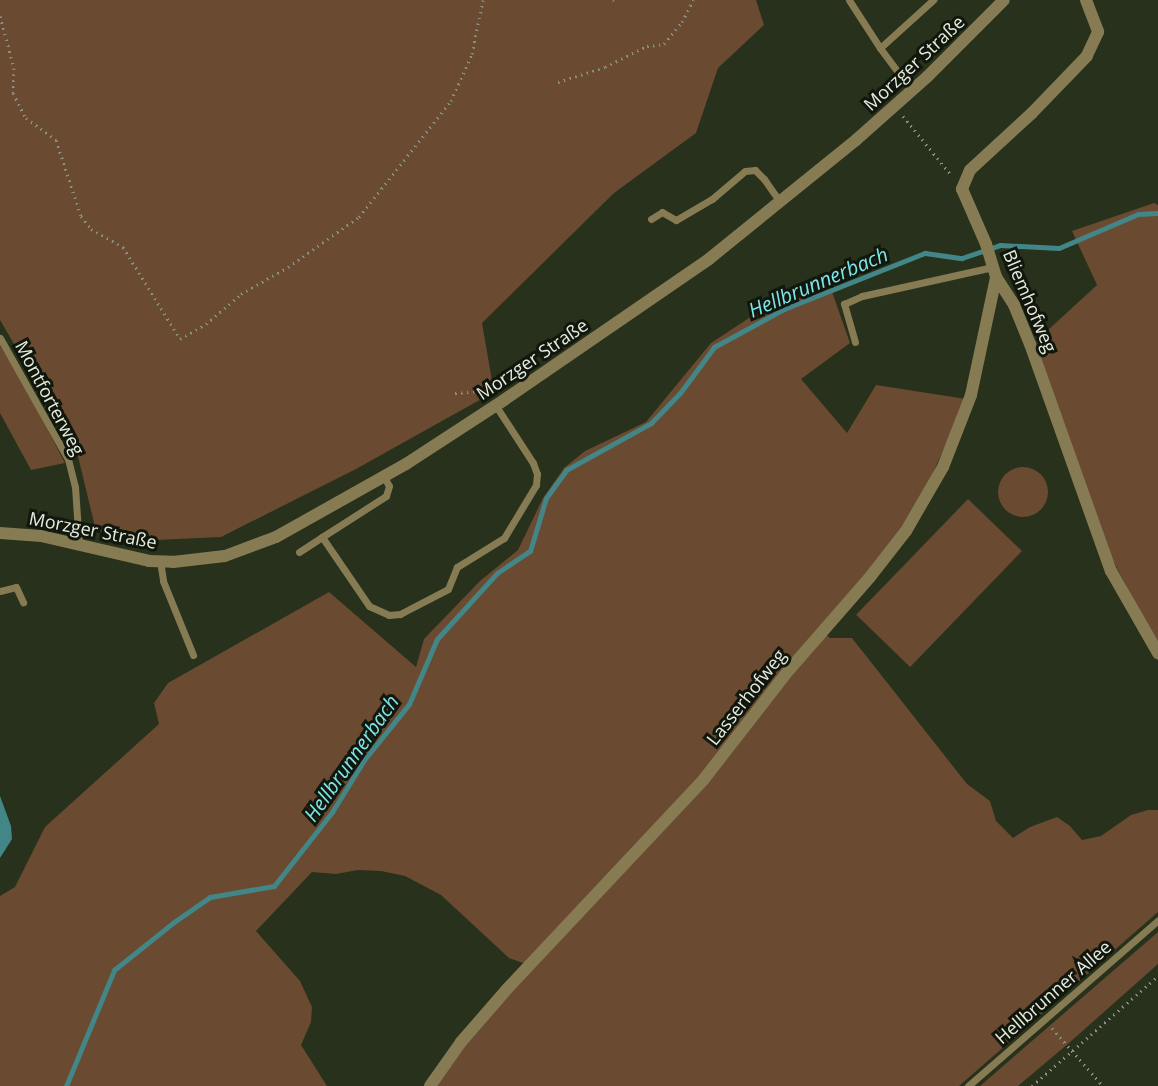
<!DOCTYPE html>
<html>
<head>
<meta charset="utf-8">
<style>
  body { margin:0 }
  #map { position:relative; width:1158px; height:1086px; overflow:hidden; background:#27311b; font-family:"Open Sans",sans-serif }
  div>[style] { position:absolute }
  .green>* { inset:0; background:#6a4a30; transform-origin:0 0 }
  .round { border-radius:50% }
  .water>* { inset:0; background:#438688 }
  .stream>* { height:5px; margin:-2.5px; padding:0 2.5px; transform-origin:2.5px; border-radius:2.5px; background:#438688 }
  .path>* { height:3px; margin-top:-1.5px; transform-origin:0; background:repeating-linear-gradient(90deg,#88917f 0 1.5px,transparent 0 6px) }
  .service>* { height:7px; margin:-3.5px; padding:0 3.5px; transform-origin:3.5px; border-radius:3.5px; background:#867b53 }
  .minor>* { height:12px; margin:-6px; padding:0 6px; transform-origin:6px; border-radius:6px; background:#867b53 }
  .tertiary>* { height:12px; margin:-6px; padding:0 6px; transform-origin:6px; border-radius:6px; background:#867b53 }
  span { translate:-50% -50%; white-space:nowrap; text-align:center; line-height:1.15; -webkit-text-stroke:6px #12170d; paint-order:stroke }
  .street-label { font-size:18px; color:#e6eddf }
  .water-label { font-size:20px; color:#7de7ea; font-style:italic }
</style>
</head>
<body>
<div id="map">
  <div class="green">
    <i style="clip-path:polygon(0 0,756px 0,764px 25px,718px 68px,696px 133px,614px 193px,482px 323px,494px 392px,356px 469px,221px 537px,156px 540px,96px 531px,77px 452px,0 320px)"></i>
    <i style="clip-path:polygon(1154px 203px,1158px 205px,1158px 645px,1111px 557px,1062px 425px,1036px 341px,1097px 285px,1072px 231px)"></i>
    <i style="clip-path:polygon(830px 286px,850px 343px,801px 379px,847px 433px,876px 385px,966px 399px,916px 511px,875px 565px,819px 629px,830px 638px,852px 638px,967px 784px,990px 801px,996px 821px,1013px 838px,1030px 827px,1057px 817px,1070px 826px,1082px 840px,1101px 836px,1131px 815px,1148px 810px,1158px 810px,1158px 912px,959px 1086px,425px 1086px,526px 964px,509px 958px,441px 895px,405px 876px,381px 871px,358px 870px,336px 874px,312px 872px,256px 931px,300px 981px,312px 1007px,311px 1022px,301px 1045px,327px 1086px,0 1086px,0 896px,15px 887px,45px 827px,159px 724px,154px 703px,168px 683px,329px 592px,416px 667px,424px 639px,480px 581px,518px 550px,543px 498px,564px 468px,585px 451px,646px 422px,711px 343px,749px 318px)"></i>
    <i style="clip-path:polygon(0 345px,29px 394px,65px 463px,31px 470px,0 413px)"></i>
    <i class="round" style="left:998px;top:467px;width:50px;height:50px"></i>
    <i style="left:968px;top:499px;width:75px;height:161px;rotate:44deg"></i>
    <i style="clip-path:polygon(1158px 932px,1158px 964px,1069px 1043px,1018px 1086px,980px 1086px)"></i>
  </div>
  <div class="water">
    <i style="clip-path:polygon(0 796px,11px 826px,12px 839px,0 858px)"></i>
  </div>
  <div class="stream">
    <i style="left:66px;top:1086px;width:126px;rotate:-67.5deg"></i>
    <i style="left:114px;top:970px;width:77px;rotate:-38.7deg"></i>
    <i style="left:174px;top:922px;width:44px;rotate:-34.8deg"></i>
    <i style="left:210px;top:897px;width:65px;rotate:-9.8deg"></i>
    <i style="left:274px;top:886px;width:94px;rotate:-51.9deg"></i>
    <i style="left:332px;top:812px;width:61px;rotate:-58.4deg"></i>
    <i style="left:364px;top:760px;width:72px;rotate:-51.2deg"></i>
    <i style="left:409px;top:704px;width:71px;rotate:-66.7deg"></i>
    <i style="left:437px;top:639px;width:89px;rotate:-47.7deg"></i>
    <i style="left:497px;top:573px;width:40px;rotate:-34deg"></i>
    <i style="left:530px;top:551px;width:55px;rotate:-73.2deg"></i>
    <i style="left:546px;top:498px;width:34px;rotate:-54deg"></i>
    <i style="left:566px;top:470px;width:97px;rotate:-28.9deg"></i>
    <i style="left:651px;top:423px;width:42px;rotate:-46deg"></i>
    <i style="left:680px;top:393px;width:57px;rotate:-53.5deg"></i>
    <i style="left:714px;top:347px;width:80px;rotate:-28.5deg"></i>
    <i style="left:784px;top:309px;width:152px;rotate:-21.7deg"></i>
    <i style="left:925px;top:253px;width:37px;rotate:8deg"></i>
    <i style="left:962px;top:258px;width:40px;rotate:-18.9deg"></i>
    <i style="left:1000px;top:245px;width:59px;rotate:2.9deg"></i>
    <i style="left:1059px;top:248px;width:86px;rotate:-23.3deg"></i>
    <i style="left:1138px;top:214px;width:20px;rotate:-3deg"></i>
  </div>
  <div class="path">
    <i style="left:613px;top:0;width:1px;rotate:45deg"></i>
    <i style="left:0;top:16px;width:54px;rotate:74.9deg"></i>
    <i style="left:14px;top:68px;width:25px;rotate:92deg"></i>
    <i style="left:13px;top:93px;width:28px;rotate:63deg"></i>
    <i style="left:26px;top:118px;width:37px;rotate:36deg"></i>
    <i style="left:56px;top:140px;width:80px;rotate:71.8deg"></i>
    <i style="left:81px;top:216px;width:16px;rotate:52deg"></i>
    <i style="left:91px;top:229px;width:37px;rotate:29deg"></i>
    <i style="left:123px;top:247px;width:108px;rotate:58.2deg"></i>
    <i style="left:180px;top:339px;width:30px;rotate:-30deg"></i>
    <i style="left:206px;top:324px;width:46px;rotate:-40.6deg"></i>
    <i style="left:241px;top:294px;width:54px;rotate:-29.9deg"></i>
    <i style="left:288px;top:267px;width:87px;rotate:-35.2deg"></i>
    <i style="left:359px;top:217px;width:148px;rotate:-51.6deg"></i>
    <i style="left:451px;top:101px;width:51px;rotate:-65.9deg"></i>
    <i style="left:472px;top:54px;width:55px;rotate:-78.5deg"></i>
    <i style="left:558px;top:82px;width:49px;rotate:-17.7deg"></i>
    <i style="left:605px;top:67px;width:47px;rotate:-26.6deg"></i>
    <i style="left:647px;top:46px;width:17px;rotate:-7deg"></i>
    <i style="left:664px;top:44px;width:28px;rotate:-51deg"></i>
    <i style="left:682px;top:22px;width:25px;rotate:-63deg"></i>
    <i style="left:903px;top:116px;width:77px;rotate:50.8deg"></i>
    <i style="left:455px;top:393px;width:37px;rotate:-5deg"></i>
    <i style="left:1052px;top:1028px;width:77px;rotate:48.7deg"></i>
    <i style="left:1032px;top:1086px;width:167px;rotate:-41.1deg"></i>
  </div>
  <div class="service">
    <i style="left:849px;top:0;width:57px;rotate:57.1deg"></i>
    <i style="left:880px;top:48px;width:54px;rotate:53.3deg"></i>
    <i style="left:880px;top:48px;width:72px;rotate:-42.2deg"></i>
    <i style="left:651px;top:219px;width:13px;rotate:-32deg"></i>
    <i style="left:662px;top:212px;width:16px;rotate:30deg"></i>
    <i style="left:676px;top:220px;width:42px;rotate:-30.3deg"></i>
    <i style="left:712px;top:199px;width:43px;rotate:-40.3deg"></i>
    <i style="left:745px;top:171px;width:10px;rotate:-6deg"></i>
    <i style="left:755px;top:170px;width:13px;rotate:45deg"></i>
    <i style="left:764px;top:179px;width:28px;rotate:55deg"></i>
    <i style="left:0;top:338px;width:139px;rotate:60.7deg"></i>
    <i style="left:68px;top:459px;width:29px;rotate:76deg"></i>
    <i style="left:75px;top:487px;width:58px;rotate:86.1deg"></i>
    <i style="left:855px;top:342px;width:40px;rotate:-106deg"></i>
    <i style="left:844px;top:304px;width:20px;rotate:-24deg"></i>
    <i style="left:862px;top:296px;width:134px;rotate:-12.5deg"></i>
    <i style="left:384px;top:477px;width:10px;rotate:61deg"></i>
    <i style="left:389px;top:486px;width:10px;rotate:107deg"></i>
    <i style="left:386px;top:496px;width:76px;rotate:147.4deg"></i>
    <i style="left:322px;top:537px;width:83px;rotate:55.7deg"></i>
    <i style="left:369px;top:606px;width:22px;rotate:24deg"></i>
    <i style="left:389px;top:615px;width:11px;rotate:-5deg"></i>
    <i style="left:400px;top:614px;width:54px;rotate:-27.5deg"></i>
    <i style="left:448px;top:589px;width:24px;rotate:-68deg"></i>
    <i style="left:457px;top:567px;width:55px;rotate:-31.7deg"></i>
    <i style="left:504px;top:538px;width:62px;rotate:-58.9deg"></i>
    <i style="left:536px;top:485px;width:11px;rotate:-85deg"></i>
    <i style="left:537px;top:474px;width:12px;rotate:-110deg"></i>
    <i style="left:533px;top:463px;width:68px;rotate:-123deg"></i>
    <i style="left:299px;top:552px;width:27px;rotate:-33deg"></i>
    <i style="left:160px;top:561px;width:20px;rotate:81deg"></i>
    <i style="left:163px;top:581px;width:80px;rotate:67.9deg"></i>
    <i style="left:0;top:591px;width:16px;rotate:-14deg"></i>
    <i style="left:16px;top:587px;width:17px;rotate:65deg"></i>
    <i style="left:968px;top:1086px;width:252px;rotate:-41.1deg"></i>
  </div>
  <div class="minor">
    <i style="left:1086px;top:0;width:34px;rotate:69deg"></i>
    <i style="left:1098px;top:32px;width:26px;rotate:115deg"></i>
    <i style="left:1087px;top:56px;width:79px;rotate:134deg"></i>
    <i style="left:1032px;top:113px;width:84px;rotate:137.4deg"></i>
    <i style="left:970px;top:170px;width:21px;rotate:113deg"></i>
    <i style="left:962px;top:189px;width:60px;rotate:66.4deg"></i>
    <i style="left:986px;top:244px;width:34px;rotate:73deg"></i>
    <i style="left:996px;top:277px;width:33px;rotate:57deg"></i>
    <i style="left:1014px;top:305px;width:42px;rotate:67.7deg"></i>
    <i style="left:1030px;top:344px;width:241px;rotate:70.4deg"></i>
    <i style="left:1111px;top:571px;width:95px;rotate:60.2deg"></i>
    <i style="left:430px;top:1086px;width:54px;rotate:-54.8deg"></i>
    <i style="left:461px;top:1042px;width:70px;rotate:-49deg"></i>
    <i style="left:507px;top:989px;width:288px;rotate:-46.8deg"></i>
    <i style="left:704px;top:779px;width:138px;rotate:-52.1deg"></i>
    <i style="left:789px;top:670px;width:123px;rotate:-48.9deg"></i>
    <i style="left:870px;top:577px;width:58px;rotate:-52deg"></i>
    <i style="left:906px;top:531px;width:74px;rotate:-60deg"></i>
    <i style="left:943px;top:467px;width:77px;rotate:-68.7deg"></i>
    <i style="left:971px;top:395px;width:121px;rotate:-78deg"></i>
  </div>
  <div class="tertiary">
    <i style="left:0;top:533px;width:41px;rotate:4.2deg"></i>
    <i style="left:41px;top:536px;width:111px;rotate:13deg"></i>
    <i style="left:149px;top:561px;width:24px;rotate:2deg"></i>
    <i style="left:173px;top:562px;width:52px;rotate:-6.6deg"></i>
    <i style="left:225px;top:556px;width:54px;rotate:-20.4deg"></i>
    <i style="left:276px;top:537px;width:149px;rotate:-29.3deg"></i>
    <i style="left:406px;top:464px;width:117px;rotate:-33.1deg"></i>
    <i style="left:504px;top:400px;width:249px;rotate:-34.5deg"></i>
    <i style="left:709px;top:259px;width:189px;rotate:-39deg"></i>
    <i style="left:856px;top:140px;width:96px;rotate:-41.6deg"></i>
    <i style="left:928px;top:76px;width:107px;rotate:-45deg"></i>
  </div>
  <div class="street-label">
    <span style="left:914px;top:63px;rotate:-43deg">Morzger Straße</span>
    <span style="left:1030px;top:301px;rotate:67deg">Bliemhofweg</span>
    <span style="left:532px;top:359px;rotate:-34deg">Morzger Straße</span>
    <span style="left:50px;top:398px;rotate:62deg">Montforterweg</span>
    <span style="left:93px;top:530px;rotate:11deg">Morzger Straße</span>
    <span style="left:746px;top:697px;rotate:-52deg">Lasserhofweg</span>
    <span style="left:1053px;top:992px;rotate:-41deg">Hellbrunner Allee</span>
  </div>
  <div class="water-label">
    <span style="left:818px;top:282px;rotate:-23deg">Hellbrunnerbach</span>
    <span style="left:351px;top:758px;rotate:-55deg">Hellbrunnerbach</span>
  </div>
</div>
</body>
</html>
